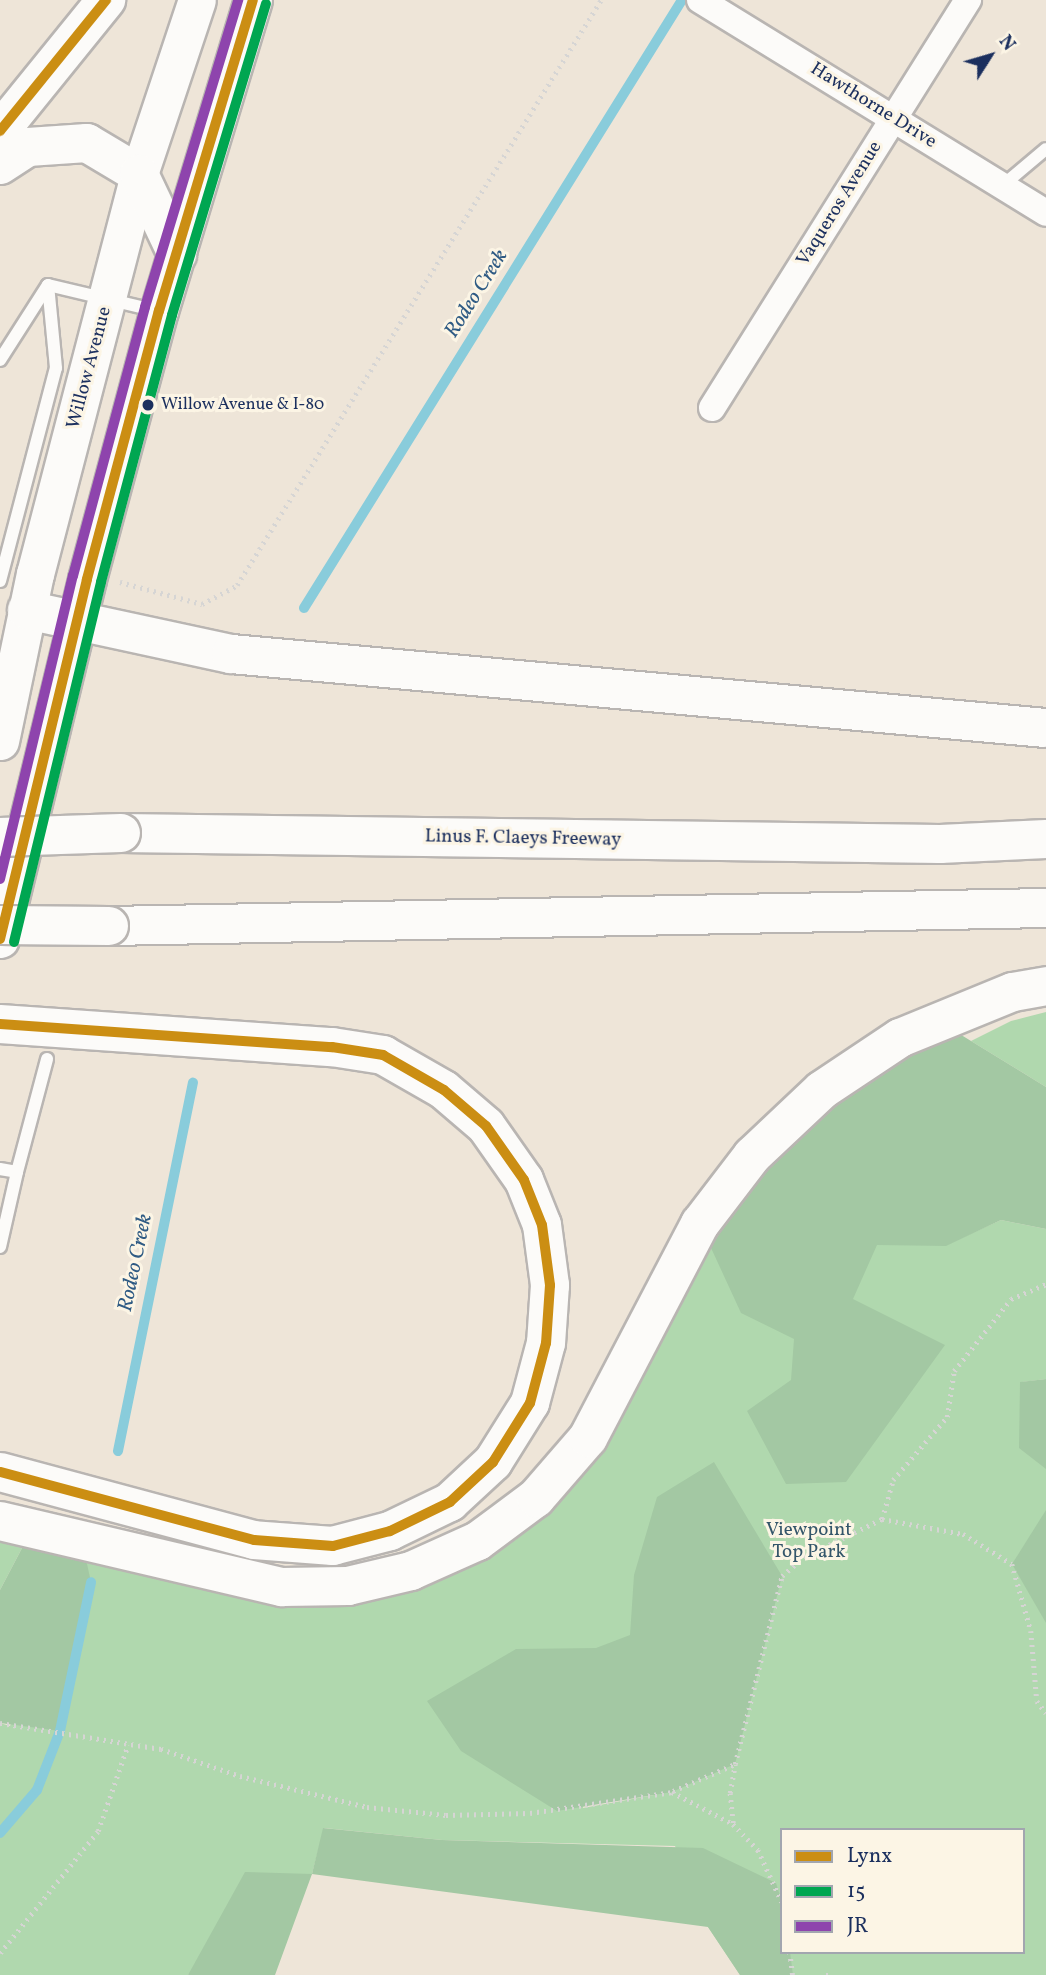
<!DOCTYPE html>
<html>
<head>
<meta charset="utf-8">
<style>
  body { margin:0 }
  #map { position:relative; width:1046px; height:1975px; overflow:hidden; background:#eee5d8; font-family:Vollkorn,serif }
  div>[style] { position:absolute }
  .green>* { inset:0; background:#b0d8ae }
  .forest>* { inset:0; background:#a3c8a3 }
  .stream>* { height:10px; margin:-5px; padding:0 5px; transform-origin:5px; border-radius:5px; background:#89ccdb }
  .path>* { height:4.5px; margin-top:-2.25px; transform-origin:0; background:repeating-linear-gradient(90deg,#d6d5d4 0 2px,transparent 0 7px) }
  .roads { filter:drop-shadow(2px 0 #b9b5b2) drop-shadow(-2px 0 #b9b5b2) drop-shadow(0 2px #b9b5b2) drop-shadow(0 -2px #b9b5b2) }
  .service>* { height:12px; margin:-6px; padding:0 6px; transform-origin:6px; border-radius:6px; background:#fcfbf9 }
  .minor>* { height:26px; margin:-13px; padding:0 13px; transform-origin:13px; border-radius:13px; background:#fcfbf9 }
  .secondary>* { height:37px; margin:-18.5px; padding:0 18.5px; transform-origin:18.5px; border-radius:18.5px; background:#fcfbf9 }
  .motorway>* { height:38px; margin:-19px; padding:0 19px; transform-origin:19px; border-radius:19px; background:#fcfbf9 }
  .bridges { filter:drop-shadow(2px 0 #b9b5b2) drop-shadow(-2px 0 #b9b5b2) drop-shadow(0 2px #b9b5b2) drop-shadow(0 -2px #b9b5b2) }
  .motorway-bridge>* { height:38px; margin:-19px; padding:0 19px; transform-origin:19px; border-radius:19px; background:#fcfbf9 }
  .bus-1>* { height:10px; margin:-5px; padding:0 5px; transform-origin:5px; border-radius:5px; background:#cb8e13 }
  .bus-2>* { height:10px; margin:-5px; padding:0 5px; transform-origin:5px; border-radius:5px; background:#00a651 }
  .bus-3>* { height:10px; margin:-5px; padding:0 5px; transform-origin:5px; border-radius:5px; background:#8e44ad }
  .dots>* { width:19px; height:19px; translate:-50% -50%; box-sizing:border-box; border:4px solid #fcf5e5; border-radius:50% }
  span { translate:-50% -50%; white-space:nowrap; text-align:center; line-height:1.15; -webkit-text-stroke:6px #fcf5e5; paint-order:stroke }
  .bus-label { font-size:17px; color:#1b2f5e }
  .left { translate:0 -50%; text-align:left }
  .street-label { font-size:19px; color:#1b2f5e }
  .park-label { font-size:19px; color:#34566a }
  .water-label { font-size:21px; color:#2f5b84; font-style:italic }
  .legend { position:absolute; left:780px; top:1828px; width:245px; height:126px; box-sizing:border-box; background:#fcf5e5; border:2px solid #a2a6af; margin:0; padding:9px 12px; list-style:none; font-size:21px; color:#1b2f5e }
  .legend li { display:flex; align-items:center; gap:14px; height:35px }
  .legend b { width:35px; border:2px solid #a2a6af }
  .north { position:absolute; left:955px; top:21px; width:70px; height:70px; -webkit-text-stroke:5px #fcf5e5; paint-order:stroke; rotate:53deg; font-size:19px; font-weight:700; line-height:28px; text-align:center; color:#1b2f5e }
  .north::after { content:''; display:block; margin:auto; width:24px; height:32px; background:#1b2f5e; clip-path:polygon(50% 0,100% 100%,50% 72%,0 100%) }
</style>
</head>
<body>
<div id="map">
  <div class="green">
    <i style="clip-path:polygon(1046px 1012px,1046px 1087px,971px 1041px,1011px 1021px)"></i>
    <i style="clip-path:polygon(evenodd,1001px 1220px,1046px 1229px,1046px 1379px,1022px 1382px,1046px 1395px,1046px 1975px,740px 1975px,708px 1927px,675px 1846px,442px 1840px,324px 1828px,312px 1874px,188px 1975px,0 1975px,0 1723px,10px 1726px,82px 1541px,348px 1586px,536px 1498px,700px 1224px,877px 1245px,946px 1245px,1001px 1220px,596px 1648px,654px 1795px,583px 1808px,596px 1648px,1001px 1220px,782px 1830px,1023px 1830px,1023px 1952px,782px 1952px,782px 1830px)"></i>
    <i style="clip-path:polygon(0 1521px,32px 1529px,0 1590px)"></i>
  </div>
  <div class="forest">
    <i style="clip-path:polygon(940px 1022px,1046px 1087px,1046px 1229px,1001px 1220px,946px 1246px,877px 1245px,853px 1299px,945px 1345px,846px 1482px,786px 1484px,747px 1411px,791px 1380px,794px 1339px,741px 1313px,700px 1224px,752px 1156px)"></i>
    <i style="clip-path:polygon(1046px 1379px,1046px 1469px,1019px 1448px,1020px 1382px)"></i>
    <i style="clip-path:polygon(714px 1462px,782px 1576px,735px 1764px,672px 1792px,557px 1811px,461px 1751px,427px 1701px,516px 1649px,596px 1648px,630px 1635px,634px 1575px,657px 1497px)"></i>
    <i style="clip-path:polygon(1046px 1510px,1046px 1623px,1012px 1564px)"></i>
    <i style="clip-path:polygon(32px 1529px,82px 1541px,91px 1582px,60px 1731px,0 1723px,0 1590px)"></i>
    <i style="clip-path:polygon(323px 1828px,442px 1840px,703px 1848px,776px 1883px,782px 1902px,782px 1952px,790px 1952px,793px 1975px,740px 1975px,708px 1927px,312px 1874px,275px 1975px,188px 1975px,245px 1872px,312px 1874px)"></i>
  </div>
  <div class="stream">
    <i style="left:304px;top:608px;width:716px;rotate:-58.13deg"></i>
    <i style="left:118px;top:1451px;width:376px;rotate:-78.5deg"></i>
    <i style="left:0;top:1833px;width:57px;rotate:-49.3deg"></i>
    <i style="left:37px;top:1790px;width:63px;rotate:-68.7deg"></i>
    <i style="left:60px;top:1731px;width:152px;rotate:-78.2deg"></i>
  </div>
  <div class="path">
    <i style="left:120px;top:582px;width:85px;rotate:15deg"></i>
    <i style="left:202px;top:604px;width:40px;rotate:-28deg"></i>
    <i style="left:237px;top:585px;width:689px;rotate:-58.11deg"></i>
    <i style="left:882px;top:1519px;width:82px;rotate:10.5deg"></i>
    <i style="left:963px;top:1534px;width:57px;rotate:31.5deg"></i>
    <i style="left:1012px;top:1564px;width:70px;rotate:74.2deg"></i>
    <i style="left:1031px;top:1631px;width:70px;rotate:85.1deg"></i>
    <i style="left:1037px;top:1701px;width:15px;rotate:53deg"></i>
    <i style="left:0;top:1723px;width:163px;rotate:9.2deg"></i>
    <i style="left:161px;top:1749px;width:83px;rotate:18.9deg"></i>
    <i style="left:240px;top:1776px;width:131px;rotate:13.7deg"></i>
    <i style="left:367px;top:1807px;width:79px;rotate:5.8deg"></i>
    <i style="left:446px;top:1815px;width:84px;rotate:-1.4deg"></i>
    <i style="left:530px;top:1813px;width:144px;rotate:-8.4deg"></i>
    <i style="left:672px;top:1792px;width:69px;rotate:27.7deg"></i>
    <i style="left:733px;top:1824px;width:36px;rotate:46deg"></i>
    <i style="left:758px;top:1850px;width:57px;rotate:65.2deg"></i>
    <i style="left:673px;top:1791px;width:68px;rotate:-23.5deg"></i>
    <i style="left:735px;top:1764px;width:194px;rotate:-76deg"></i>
    <i style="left:782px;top:1576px;width:29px;rotate:-41deg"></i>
    <i style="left:804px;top:1557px;width:87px;rotate:-26deg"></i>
    <i style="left:882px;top:1519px;width:41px;rotate:-74.2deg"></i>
    <i style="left:893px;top:1480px;width:83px;rotate:-49.4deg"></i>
    <i style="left:947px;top:1417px;width:47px;rotate:-81.3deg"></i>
    <i style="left:954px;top:1371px;width:92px;rotate:-51.6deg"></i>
    <i style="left:1011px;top:1299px;width:38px;rotate:-23deg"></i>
    <i style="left:733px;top:1823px;width:30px;rotate:-96deg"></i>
    <i style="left:730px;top:1793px;width:29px;rotate:-80deg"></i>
    <i style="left:790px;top:1952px;width:23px;rotate:83deg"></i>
    <i style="left:0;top:1953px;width:156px;rotate:-51.2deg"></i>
    <i style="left:98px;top:1831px;width:91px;rotate:-70.8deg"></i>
    <i style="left:826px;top:1975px;width:2px"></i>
  </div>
  <div class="roads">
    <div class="service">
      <i style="left:1002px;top:186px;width:57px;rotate:-40.1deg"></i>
      <i style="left:48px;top:285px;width:112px;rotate:13.4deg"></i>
      <i style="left:0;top:360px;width:89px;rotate:-57.4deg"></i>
      <i style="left:0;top:581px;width:220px;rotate:-75.3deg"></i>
      <i style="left:56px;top:368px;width:83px;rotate:-95.5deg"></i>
      <i style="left:0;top:1169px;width:17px;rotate:10deg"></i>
      <i style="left:17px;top:1172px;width:117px;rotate:-75.1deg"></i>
      <i style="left:0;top:1247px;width:77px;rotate:-77.2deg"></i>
    </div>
    <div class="minor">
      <i style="left:700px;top:0;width:406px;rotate:31.6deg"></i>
      <i style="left:712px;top:408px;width:482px;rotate:-57.9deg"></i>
    </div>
    <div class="secondary">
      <i style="left:0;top:741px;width:171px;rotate:-78.2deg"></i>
      <i style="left:35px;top:574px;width:413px;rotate:-75.4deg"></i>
      <i style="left:139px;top:174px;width:183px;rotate:-71.6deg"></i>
      <i style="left:0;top:939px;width:370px;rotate:-76.4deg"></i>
      <i style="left:87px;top:579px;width:278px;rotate:-75deg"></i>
      <i style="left:159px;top:311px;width:325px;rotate:-73.2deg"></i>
    </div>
    <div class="motorway">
      <i style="left:0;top:131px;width:169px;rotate:-51deg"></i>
      <i style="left:0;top:165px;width:33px;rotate:-33deg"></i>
      <i style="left:28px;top:147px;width:59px;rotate:-3.9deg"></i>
      <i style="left:87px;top:143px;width:61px;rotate:30.8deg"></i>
      <i style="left:139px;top:174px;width:89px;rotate:64.6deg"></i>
      <i style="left:27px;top:610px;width:209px;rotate:12.2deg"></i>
      <i style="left:231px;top:654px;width:818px;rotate:5.19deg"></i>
      <i style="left:121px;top:833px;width:819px;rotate:0.77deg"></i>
      <i style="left:940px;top:844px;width:106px;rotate:-2.7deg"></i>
      <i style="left:109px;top:926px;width:937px;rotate:-1.1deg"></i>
      <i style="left:0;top:1024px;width:333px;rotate:4deg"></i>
      <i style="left:332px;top:1047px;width:52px;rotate:8.9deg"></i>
      <i style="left:383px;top:1055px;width:70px;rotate:29.8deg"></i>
      <i style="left:444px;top:1090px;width:55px;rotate:40.6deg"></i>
      <i style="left:486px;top:1126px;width:66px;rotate:54.9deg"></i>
      <i style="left:524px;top:1180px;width:48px;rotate:68.2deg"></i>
      <i style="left:542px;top:1225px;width:61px;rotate:82.4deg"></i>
      <i style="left:550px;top:1285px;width:58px;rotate:93.9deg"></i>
      <i style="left:546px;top:1343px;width:62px;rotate:104.9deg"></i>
      <i style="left:530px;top:1403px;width:70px;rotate:122.1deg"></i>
      <i style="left:493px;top:1462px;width:59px;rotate:137.1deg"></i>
      <i style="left:450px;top:1502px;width:67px;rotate:154.2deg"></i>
      <i style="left:390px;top:1531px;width:59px;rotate:165.3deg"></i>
      <i style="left:333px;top:1546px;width:79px;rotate:-175.7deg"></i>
      <i style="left:254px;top:1540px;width:263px;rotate:-165deg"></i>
      <i style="left:0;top:1521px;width:290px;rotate:13.2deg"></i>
      <i style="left:282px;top:1587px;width:66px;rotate:-0.9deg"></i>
      <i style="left:348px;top:1586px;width:65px;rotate:-13.4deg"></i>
      <i style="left:411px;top:1571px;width:73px;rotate:-24.1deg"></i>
      <i style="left:478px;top:1541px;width:72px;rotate:-36.6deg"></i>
      <i style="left:536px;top:1498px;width:79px;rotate:-49.1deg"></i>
      <i style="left:588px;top:1438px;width:242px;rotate:-62.4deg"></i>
      <i style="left:700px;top:1224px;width:86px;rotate:-52.6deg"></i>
      <i style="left:752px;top:1156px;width:96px;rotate:-43.3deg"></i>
      <i style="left:822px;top:1090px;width:94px;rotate:-33.7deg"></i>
      <i style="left:900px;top:1038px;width:122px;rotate:-22.2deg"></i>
      <i style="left:1013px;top:992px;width:34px;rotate:-10deg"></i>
    </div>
  </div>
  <div class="bridges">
    <div class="motorway-bridge">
      <i style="left:0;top:837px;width:121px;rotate:-1.9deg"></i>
      <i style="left:0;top:925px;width:109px;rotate:0.5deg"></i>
    </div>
  </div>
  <div class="bus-1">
    <i style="left:0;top:131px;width:169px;rotate:-51deg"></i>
    <i style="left:0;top:939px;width:370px;rotate:-76.4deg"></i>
    <i style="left:87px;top:579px;width:278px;rotate:-75deg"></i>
    <i style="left:159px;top:311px;width:325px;rotate:-73.2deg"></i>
    <i style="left:0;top:1024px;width:333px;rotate:4deg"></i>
    <i style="left:332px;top:1047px;width:52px;rotate:8.9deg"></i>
    <i style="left:383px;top:1055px;width:70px;rotate:29.8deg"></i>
    <i style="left:444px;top:1090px;width:55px;rotate:40.6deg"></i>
    <i style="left:486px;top:1126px;width:66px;rotate:54.9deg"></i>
    <i style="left:524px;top:1180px;width:48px;rotate:68.2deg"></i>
    <i style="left:542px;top:1225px;width:61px;rotate:82.4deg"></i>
    <i style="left:550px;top:1285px;width:58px;rotate:93.9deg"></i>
    <i style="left:546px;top:1343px;width:62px;rotate:104.9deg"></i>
    <i style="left:530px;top:1403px;width:70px;rotate:122.1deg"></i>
    <i style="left:493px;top:1462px;width:59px;rotate:137.1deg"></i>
    <i style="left:450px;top:1502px;width:67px;rotate:154.2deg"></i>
    <i style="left:390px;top:1531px;width:59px;rotate:165.3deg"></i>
    <i style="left:333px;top:1546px;width:79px;rotate:-175.7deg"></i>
    <i style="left:254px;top:1540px;width:263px;rotate:-165deg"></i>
  </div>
  <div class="bus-2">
    <i style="left:14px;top:942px;width:370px;rotate:-76.4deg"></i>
    <i style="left:101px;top:582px;width:276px;rotate:-75.1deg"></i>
    <i style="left:172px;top:315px;width:325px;rotate:-73.2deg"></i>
  </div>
  <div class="bus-3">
    <i style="left:0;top:879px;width:312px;rotate:-76.5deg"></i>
    <i style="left:73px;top:576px;width:278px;rotate:-75deg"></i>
    <i style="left:145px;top:307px;width:321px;rotate:-73.1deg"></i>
  </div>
  <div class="dots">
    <i style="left:148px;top:405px;background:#1b2f5e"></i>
  </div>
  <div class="bus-label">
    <span class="left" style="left:161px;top:405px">Willow Avenue &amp; I-80</span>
  </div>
  <div class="street-label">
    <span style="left:873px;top:106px;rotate:32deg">Hawthorne Drive</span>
    <span style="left:840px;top:204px;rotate:-58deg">Vaqueros Avenue</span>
    <span style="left:90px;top:368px;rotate:-75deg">Willow Avenue</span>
    <span style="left:523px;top:839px;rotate:1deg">Linus F. Claeys Freeway</span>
  </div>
  <div class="park-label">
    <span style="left:809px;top:1542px">Viewpoint<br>Top Park</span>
  </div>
  <div class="water-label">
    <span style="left:477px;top:294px;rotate:-58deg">Rodeo Creek</span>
    <span style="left:136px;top:1263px;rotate:-78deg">Rodeo Creek</span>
  </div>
  <ul class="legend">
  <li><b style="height:9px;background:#cb8e13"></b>Lynx</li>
  <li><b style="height:9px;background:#00a651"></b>15</li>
  <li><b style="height:9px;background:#8e44ad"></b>JR</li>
  </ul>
  <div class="north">N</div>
</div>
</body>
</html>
